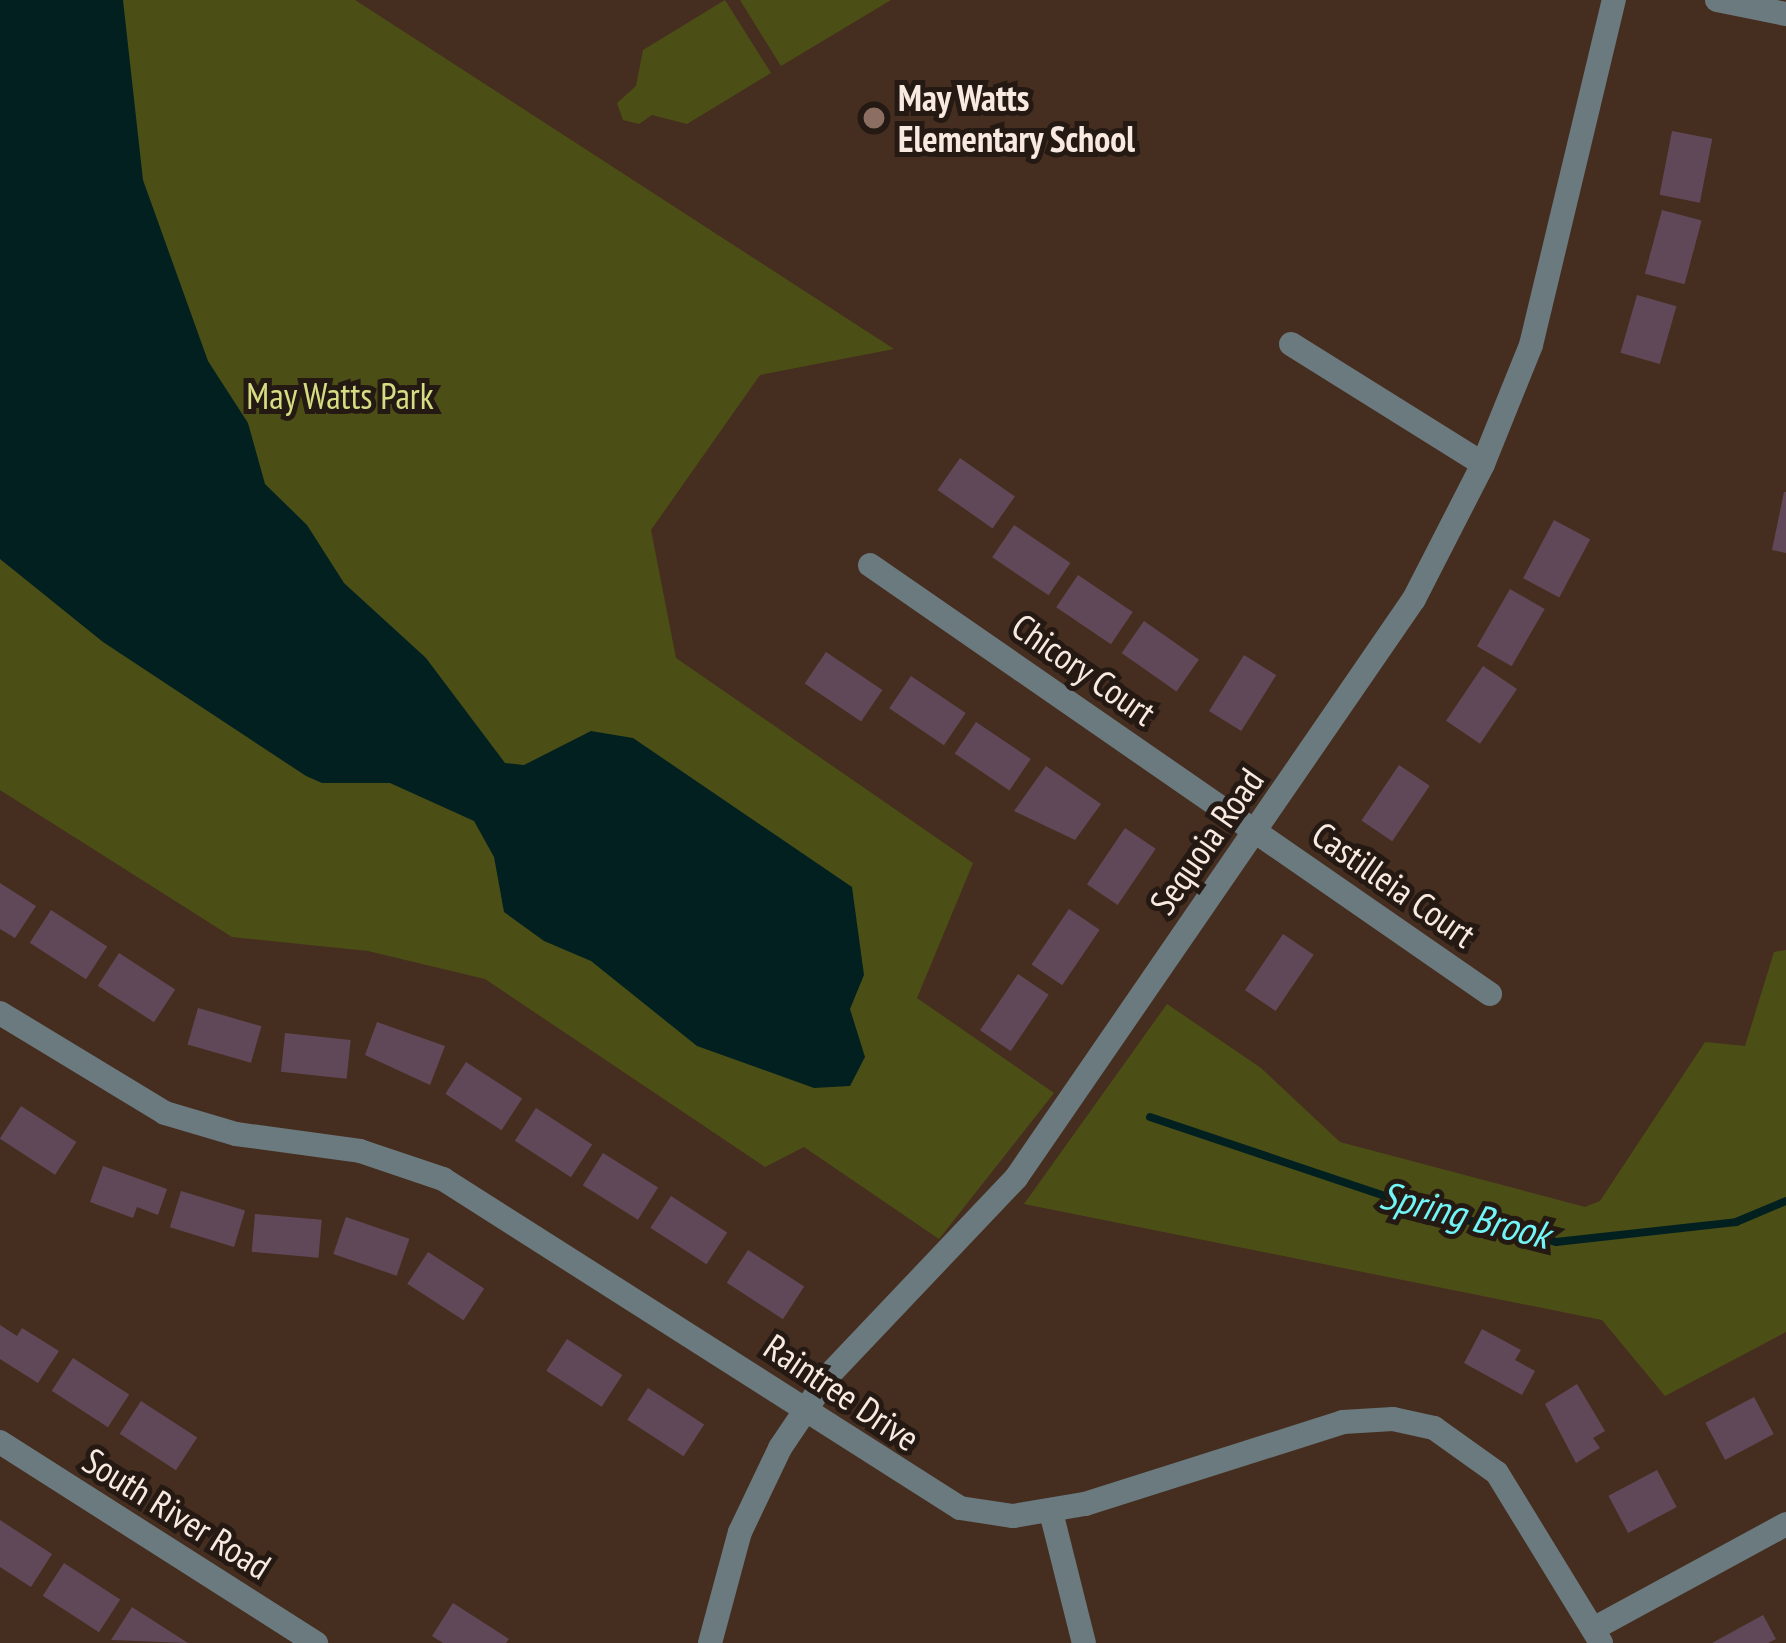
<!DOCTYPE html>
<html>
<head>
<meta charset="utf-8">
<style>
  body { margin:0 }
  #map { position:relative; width:1786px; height:1643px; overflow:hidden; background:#452e20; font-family:"PT Sans Narrow",sans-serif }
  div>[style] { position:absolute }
  .green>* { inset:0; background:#4c4f15 }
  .water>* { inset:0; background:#032020 }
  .stream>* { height:8px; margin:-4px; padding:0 4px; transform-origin:4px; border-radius:4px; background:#032020 }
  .building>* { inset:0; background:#604858; transform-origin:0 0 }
  .street>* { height:24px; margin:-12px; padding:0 12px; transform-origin:12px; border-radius:12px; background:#6b7a7e }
  .dots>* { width:33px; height:33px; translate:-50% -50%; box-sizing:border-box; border:6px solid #241913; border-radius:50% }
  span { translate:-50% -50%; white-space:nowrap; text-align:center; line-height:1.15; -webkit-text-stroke:10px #241913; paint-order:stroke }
  .poi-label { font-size:36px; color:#f9eae1; font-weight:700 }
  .left { translate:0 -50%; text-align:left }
  .park-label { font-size:36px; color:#d5dc81 }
  .street-label { font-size:36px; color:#f9eae1 }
  .water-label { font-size:39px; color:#72f5f6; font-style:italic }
</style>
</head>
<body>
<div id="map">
  <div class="green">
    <i style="clip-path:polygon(0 0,355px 0,894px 349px,760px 375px,651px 530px,676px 658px,973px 863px,917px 998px,1054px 1093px,939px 1239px,804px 1147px,765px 1167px,485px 979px,368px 951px,232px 937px,0 790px)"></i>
    <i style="clip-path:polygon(725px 0,771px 73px,687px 124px,652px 115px,639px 124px,623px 120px,617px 103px,636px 86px,643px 50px)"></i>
    <i style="clip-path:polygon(740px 0,891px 0,781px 66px)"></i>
    <i style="clip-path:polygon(1786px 950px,1786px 1332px,1665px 1396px,1602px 1320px,1024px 1204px,1167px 1004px,1261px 1068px,1340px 1142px,1585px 1207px,1600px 1201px,1705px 1042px,1745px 1046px,1774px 952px)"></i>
  </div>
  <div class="water">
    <i style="clip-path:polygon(0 0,123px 0,143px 180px,208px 361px,248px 423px,265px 484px,307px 525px,344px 583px,426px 658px,505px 763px,524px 765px,591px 731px,633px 738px,852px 887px,864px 975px,850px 1009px,865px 1057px,850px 1086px,814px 1088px,697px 1046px,591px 961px,544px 941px,504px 912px,494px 857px,474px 821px,390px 783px,322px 783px,306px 776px,103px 642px,0 559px)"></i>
  </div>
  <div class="stream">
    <i style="left:1150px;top:1117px;width:291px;rotate:18.6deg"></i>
    <i style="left:1426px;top:1210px;width:134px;rotate:13.8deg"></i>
    <i style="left:1556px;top:1242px;width:181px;rotate:-6.3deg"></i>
    <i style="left:1736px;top:1222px;width:54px;rotate:-22.8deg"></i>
  </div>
  <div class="building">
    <i style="left:1672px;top:131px;width:41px;height:65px;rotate:11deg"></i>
    <i style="left:1662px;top:210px;width:41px;height:66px;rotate:15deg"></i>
    <i style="left:1637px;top:295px;width:41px;height:60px;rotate:16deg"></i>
    <i style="left:960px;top:458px;width:67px;height:39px;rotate:35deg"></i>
    <i style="clip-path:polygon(1784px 492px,1786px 492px,1786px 553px,1772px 550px)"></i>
    <i style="left:1554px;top:520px;width:41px;height:66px;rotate:28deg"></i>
    <i style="left:1014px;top:525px;width:68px;height:39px;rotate:34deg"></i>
    <i style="left:1078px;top:575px;width:66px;height:39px;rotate:34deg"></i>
    <i style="left:1510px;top:589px;width:40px;height:66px;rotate:30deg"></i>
    <i style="left:1144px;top:621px;width:67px;height:39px;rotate:35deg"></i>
    <i style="left:826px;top:652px;width:68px;height:38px;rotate:34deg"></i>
    <i style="left:1244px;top:655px;width:38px;height:66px;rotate:32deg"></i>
    <i style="left:1483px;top:666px;width:41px;height:66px;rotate:34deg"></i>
    <i style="left:911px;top:676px;width:66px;height:39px;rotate:34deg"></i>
    <i style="left:976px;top:722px;width:66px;height:38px;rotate:34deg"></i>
    <i style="left:1399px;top:765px;width:37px;height:67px;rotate:34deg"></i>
    <i style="clip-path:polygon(1046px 766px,1101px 804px,1075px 840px,1014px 811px)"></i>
    <i style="left:1125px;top:828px;width:37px;height:68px;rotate:34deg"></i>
    <i style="clip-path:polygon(0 883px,36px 906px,15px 938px,0 929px)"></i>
    <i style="left:1069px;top:909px;width:37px;height:67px;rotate:34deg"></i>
    <i style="left:51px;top:910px;width:67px;height:39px;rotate:33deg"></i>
    <i style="left:1283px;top:934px;width:37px;height:68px;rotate:34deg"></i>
    <i style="left:119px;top:953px;width:67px;height:39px;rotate:33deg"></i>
    <i style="left:1018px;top:974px;width:37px;height:68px;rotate:34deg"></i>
    <i style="left:198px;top:1008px;width:66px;height:38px;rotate:16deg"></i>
    <i style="clip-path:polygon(377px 1022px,445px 1046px,430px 1085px,365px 1055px)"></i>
    <i style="left:285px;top:1033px;width:66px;height:39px;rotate:6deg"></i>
    <i style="left:466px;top:1062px;width:67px;height:38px;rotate:33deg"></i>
    <i style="left:21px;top:1106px;width:66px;height:39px;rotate:33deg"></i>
    <i style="left:536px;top:1108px;width:67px;height:39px;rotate:33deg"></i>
    <i style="left:603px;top:1153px;width:65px;height:38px;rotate:32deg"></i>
    <i style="clip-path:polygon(103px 1166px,167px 1189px,158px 1215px,137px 1207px,133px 1218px,90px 1202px)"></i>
    <i style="left:181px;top:1191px;width:67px;height:38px;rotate:17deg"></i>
    <i style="left:671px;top:1196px;width:67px;height:38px;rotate:33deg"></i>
    <i style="left:255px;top:1214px;width:67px;height:38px;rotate:5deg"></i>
    <i style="left:346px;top:1217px;width:67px;height:39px;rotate:19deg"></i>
    <i style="left:748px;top:1250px;width:67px;height:39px;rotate:33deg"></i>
    <i style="left:428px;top:1252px;width:67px;height:38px;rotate:33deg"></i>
    <i style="clip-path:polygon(0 1325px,17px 1336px,22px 1328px,59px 1351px,38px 1383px,0 1359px)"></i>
    <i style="clip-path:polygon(1482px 1329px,1521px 1350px,1515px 1360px,1535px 1371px,1522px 1395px,1464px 1363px)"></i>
    <i style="left:567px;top:1339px;width:66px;height:38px;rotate:33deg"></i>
    <i style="left:73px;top:1358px;width:67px;height:39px;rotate:33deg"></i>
    <i style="clip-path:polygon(1577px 1384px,1605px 1431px,1593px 1438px,1600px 1448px,1576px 1463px,1545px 1404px)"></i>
    <i style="left:648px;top:1388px;width:67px;height:38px;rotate:33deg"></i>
    <i style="left:1754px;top:1397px;width:42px;height:55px;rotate:62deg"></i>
    <i style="left:141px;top:1401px;width:67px;height:39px;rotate:33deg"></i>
    <i style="left:1657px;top:1470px;width:42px;height:55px;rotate:62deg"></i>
    <i style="clip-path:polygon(0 1520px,52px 1554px,31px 1587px,0 1567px)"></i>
    <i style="left:64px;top:1563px;width:67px;height:39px;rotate:33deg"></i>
    <i style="clip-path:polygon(453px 1603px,509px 1639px,506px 1643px,443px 1643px,432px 1636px)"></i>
    <i style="clip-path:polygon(132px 1607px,188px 1643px,111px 1640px)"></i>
    <i style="clip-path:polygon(1763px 1615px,1776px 1639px,1768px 1643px,1712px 1643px)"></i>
  </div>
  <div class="street">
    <i style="left:1717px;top:0;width:70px;rotate:11.5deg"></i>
    <i style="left:1291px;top:344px;width:226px;rotate:32deg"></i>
    <i style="left:870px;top:565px;width:754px;rotate:34.68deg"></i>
    <i style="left:0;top:1013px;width:193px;rotate:31.2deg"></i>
    <i style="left:165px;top:1113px;width:74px;rotate:16.5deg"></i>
    <i style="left:236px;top:1134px;width:125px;rotate:7.8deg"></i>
    <i style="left:360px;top:1151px;width:88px;rotate:18.6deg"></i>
    <i style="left:443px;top:1179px;width:613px;rotate:32.47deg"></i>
    <i style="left:960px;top:1508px;width:54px;rotate:8.6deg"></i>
    <i style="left:1013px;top:1516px;width:73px;rotate:-9.5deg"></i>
    <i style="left:1085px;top:1504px;width:271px;rotate:-17.6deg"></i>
    <i style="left:1343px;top:1422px;width:50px;rotate:-3.4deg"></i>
    <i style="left:1393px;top:1419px;width:42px;rotate:12.4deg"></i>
    <i style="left:1434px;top:1428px;width:77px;rotate:35.5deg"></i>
    <i style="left:1497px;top:1473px;width:199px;rotate:58.5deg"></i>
    <i style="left:0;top:1442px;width:375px;rotate:32.5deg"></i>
    <i style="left:1051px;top:1512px;width:135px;rotate:75.9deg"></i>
    <i style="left:1593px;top:1629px;width:220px;rotate:-28.5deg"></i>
    <i style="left:710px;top:1643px;width:115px;rotate:-74.9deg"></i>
    <i style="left:740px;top:1532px;width:93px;rotate:-64.5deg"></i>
    <i style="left:780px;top:1448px;width:88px;rotate:-56.1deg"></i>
    <i style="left:829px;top:1375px;width:272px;rotate:-46.5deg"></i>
    <i style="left:1016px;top:1178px;width:703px;rotate:-55.5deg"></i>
    <i style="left:1414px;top:599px;width:152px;rotate:-62.9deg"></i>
    <i style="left:1483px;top:464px;width:128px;rotate:-68deg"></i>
    <i style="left:1531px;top:345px;width:355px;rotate:-76.5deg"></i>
  </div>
  <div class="dots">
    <i style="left:874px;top:118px;background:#8d6e63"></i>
  </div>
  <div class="poi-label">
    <span class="left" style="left:898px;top:118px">May Watts<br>Elementary School</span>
  </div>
  <div class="park-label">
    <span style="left:340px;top:396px">May Watts Park</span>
  </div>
  <div class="street-label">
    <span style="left:1084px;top:669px;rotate:35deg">Chicory Court</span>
    <span style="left:1206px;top:841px;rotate:-55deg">Sequoia Road</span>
    <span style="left:1394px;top:884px;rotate:35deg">Castilleia Court</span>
    <span style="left:842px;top:1392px;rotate:34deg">Raintree Drive</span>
    <span style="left:177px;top:1513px;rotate:32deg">South River Road</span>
  </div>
  <div class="water-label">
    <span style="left:1465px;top:1215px;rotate:14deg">Spring Brook</span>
  </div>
</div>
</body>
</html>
